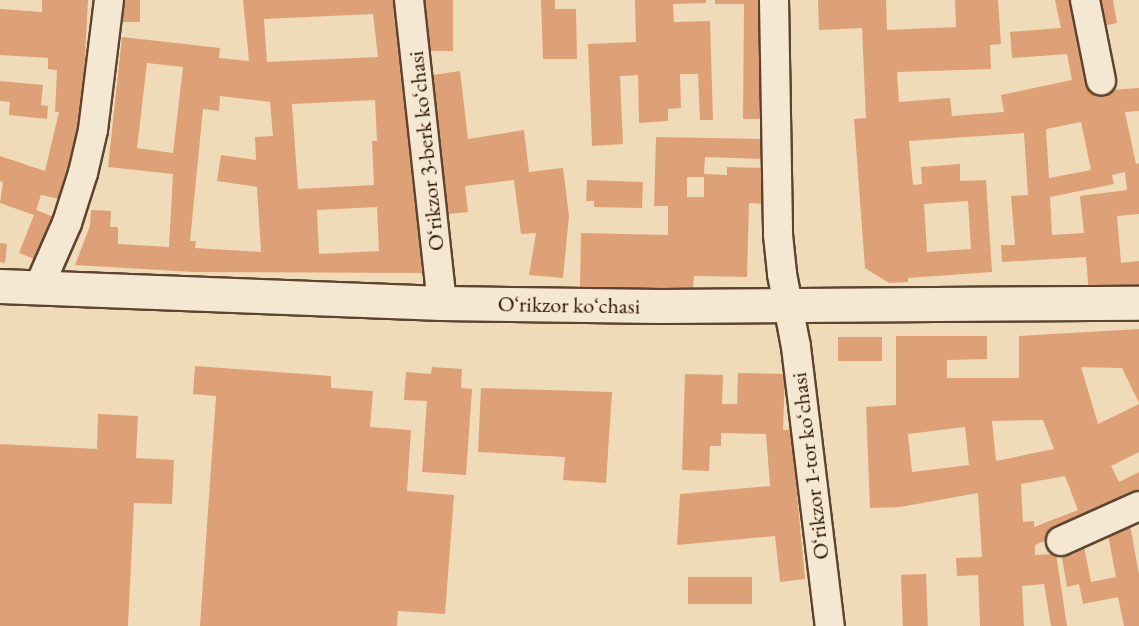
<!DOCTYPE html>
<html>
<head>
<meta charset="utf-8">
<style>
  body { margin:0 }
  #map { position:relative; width:1139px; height:626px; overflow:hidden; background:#f0dbb9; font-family:"EB Garamond",serif }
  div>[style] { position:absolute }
  .building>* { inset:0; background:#dea077; transform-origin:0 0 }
  .roads { filter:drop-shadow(2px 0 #5d442f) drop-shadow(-2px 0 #5d442f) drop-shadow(0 2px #5d442f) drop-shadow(0 -2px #5d442f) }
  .street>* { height:28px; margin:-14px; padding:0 14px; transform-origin:14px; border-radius:14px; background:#f5e8d2 }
  .secondary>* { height:33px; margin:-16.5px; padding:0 16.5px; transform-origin:16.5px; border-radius:16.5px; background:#f5e8d2 }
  span { translate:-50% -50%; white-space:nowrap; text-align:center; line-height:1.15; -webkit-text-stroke:4.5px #f5e8d2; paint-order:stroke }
  .street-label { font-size:22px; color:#2c1201 }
</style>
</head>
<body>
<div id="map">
  <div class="building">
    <i style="clip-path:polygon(42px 0,88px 0,82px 113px,85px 113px,64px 200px,41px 195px,36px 210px,54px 217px,37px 260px,19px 253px,34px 215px,0 203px,3px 182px,0 181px,0 156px,45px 171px,59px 112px,55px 112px,57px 70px,48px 69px,48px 58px,0 55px,0 9px,42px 12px)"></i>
    <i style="left:117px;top:0;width:23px;height:22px"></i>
    <i style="clip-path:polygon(evenodd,243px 0,397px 0,422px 273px,194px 272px,75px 265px,90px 226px,91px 210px,111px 211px,110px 227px,118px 227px,118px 244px,169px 247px,173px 174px,108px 167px,122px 37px,220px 48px,219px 58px,249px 61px,243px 0,373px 14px,378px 57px,267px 62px,264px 19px,373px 14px,243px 0,147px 63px,183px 67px,173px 153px,137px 148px,147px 63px,243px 0,220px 96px,270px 102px,273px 136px,255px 137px,256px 160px,221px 155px,217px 181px,257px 187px,261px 252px,195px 248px,196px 241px,190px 241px,203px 109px,219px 111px,220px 96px,243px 0,375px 100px,377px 141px,372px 141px,374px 185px,298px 189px,292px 104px,375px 100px,243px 0,377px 207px,379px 251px,319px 254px,317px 210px,377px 207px)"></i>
    <i style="left:424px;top:0;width:29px;height:51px"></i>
    <i style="clip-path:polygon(541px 0,555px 0,555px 9px,576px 9px,577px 59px,543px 59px)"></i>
    <i style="clip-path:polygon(635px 0,706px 0,706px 3px,673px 4px,674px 22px,710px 21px,713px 120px,700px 120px,698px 74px,680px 74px,681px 108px,668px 109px,668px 121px,639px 123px,638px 75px,620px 76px,623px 144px,592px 146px,588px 44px,636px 42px)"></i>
    <i style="clip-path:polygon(715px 0,763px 0,762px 119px,743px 119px,744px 4px,715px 4px)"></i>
    <i style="clip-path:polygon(evenodd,818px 0,886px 0,887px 30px,956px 27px,955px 0,998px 0,1001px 44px,990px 45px,991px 69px,897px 72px,899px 102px,950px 98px,952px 116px,1004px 112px,1001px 95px,1072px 80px,1067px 54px,1012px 58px,1010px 32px,1061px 28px,1055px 0,1076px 0,1095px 91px,1139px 88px,1139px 111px,1125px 112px,1136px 164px,1139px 163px,1139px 214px,1117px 216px,1121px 263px,1139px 261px,1139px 292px,1089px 296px,1086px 257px,1002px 262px,1001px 245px,1015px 245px,1011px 196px,1028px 195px,1024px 133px,909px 141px,913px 185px,922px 184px,921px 167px,960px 164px,960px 181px,986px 180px,992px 272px,908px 278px,908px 282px,889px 283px,865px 268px,854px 119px,866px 118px,862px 28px,819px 30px,818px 0,1081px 122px,1091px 170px,1049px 178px,1046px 129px,1081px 122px,818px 0,1125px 172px,1127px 190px,1080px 196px,1084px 233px,1052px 235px,1050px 197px,1114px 184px,1112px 175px,1125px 172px,818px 0,968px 201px,971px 249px,927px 252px,924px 204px,968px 201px)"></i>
    <i style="clip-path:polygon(1093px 0,1113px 0,1117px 23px,1098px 27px)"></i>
    <i style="clip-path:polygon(460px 71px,468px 139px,524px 130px,529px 172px,563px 168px,569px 216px,563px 278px,529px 275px,536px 233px,521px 234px,514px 180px,465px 186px,468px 212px,448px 214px,433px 75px)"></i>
    <i style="clip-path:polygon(0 81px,43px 85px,41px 105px,48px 106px,47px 119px,9px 115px,10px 102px,0 101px)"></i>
    <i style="clip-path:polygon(evenodd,656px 137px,765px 139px,765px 159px,705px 157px,704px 174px,727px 175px,727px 167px,765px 168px,764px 204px,749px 203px,747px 277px,694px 276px,693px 291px,580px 288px,581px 233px,668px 235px,668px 206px,654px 206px,656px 137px,687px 177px,704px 177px,704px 197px,687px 197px,687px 177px)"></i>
    <i style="clip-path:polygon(587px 180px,643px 182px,642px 208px,594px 207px,594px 201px,586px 201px)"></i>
    <i style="clip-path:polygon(0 243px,7px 244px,5px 263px,0 262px)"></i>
    <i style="clip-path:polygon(evenodd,1139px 329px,1139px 403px,1122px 368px,1081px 367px,1098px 424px,1139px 404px,1139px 452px,1111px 466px,1119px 482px,1139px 472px,1139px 502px,1035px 545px,1035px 555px,1056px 554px,1067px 626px,1051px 626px,1044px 584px,1022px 586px,1024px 626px,980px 626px,978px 575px,957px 576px,956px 558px,982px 557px,978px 493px,900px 507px,870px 508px,866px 407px,896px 405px,896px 336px,987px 336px,987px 359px,947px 360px,947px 378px,1019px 378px,1019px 336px,1139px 329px,1043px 420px,1054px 449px,996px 461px,992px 421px,1043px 420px,1139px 329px,965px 427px,969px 465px,912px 472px,908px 434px,965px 427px,1139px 329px,1065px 476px,1078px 510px,1034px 527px,1034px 521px,1023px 522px,1021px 484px,1065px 476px)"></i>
    <i style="left:838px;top:337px;width:44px;height:24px"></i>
    <i style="clip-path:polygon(195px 366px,331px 376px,331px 388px,373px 391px,370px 427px,411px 430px,407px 491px,454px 495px,445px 614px,398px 611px,397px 626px,200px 626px,216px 396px,193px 394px)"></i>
    <i style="clip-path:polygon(432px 367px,462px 369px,461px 388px,472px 389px,466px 475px,422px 472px,427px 401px,404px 400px,406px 372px,431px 374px)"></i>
    <i style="clip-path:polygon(738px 373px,785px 374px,783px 430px,791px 430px,805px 579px,780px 582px,775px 536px,677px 545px,680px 494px,770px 486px,766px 434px,721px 433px,721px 446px,710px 446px,709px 471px,682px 470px,685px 374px,723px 375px,722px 404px,737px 404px)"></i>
    <i style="clip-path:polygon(481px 388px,612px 392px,606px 483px,563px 480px,565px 457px,478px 452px)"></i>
    <i style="clip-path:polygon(98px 414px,138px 416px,136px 458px,174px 460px,172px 504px,134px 503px,128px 626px,0 626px,0 444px,97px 449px)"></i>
    <i style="clip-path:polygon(1130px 525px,1139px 574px,1139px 626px,1124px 626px,1118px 597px,1083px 604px,1079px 584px,1067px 587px,1060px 546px,1083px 541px,1091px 582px,1116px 577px,1107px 530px)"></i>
    <i style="left:926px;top:574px;width:52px;height:25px;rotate:88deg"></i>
    <i style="left:752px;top:577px;width:27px;height:64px;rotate:90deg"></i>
  </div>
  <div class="roads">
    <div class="street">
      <i style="left:409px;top:0;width:305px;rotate:83.8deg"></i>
      <i style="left:774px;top:0;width:235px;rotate:89deg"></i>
      <i style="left:778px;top:235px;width:39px;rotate:84deg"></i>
      <i style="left:782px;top:274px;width:74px;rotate:79.1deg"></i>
      <i style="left:796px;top:347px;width:281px;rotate:83.1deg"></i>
      <i style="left:1085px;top:0;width:82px;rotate:78.7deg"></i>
      <i style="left:38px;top:289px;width:72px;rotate:-66.3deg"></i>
      <i style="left:67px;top:223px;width:52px;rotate:-72.3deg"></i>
      <i style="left:83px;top:173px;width:44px;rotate:-76.9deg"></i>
      <i style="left:93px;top:130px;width:131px;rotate:-83deg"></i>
      <i style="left:1061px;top:541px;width:85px;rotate:-24.2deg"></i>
    </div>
    <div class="secondary">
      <i style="left:0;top:286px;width:442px;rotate:2.2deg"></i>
      <i style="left:442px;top:303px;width:218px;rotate:0.8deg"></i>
      <i style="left:660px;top:306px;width:479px;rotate:-0.4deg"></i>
    </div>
  </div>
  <div class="street-label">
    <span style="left:426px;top:151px;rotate:-96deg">Oʻrikzor 3-berk koʻchasi</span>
    <span style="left:569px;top:305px;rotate:1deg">Oʻrikzor koʻchasi</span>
    <span style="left:810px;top:466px;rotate:-97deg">Oʻrikzor 1-tor koʻchasi</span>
  </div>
</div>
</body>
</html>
